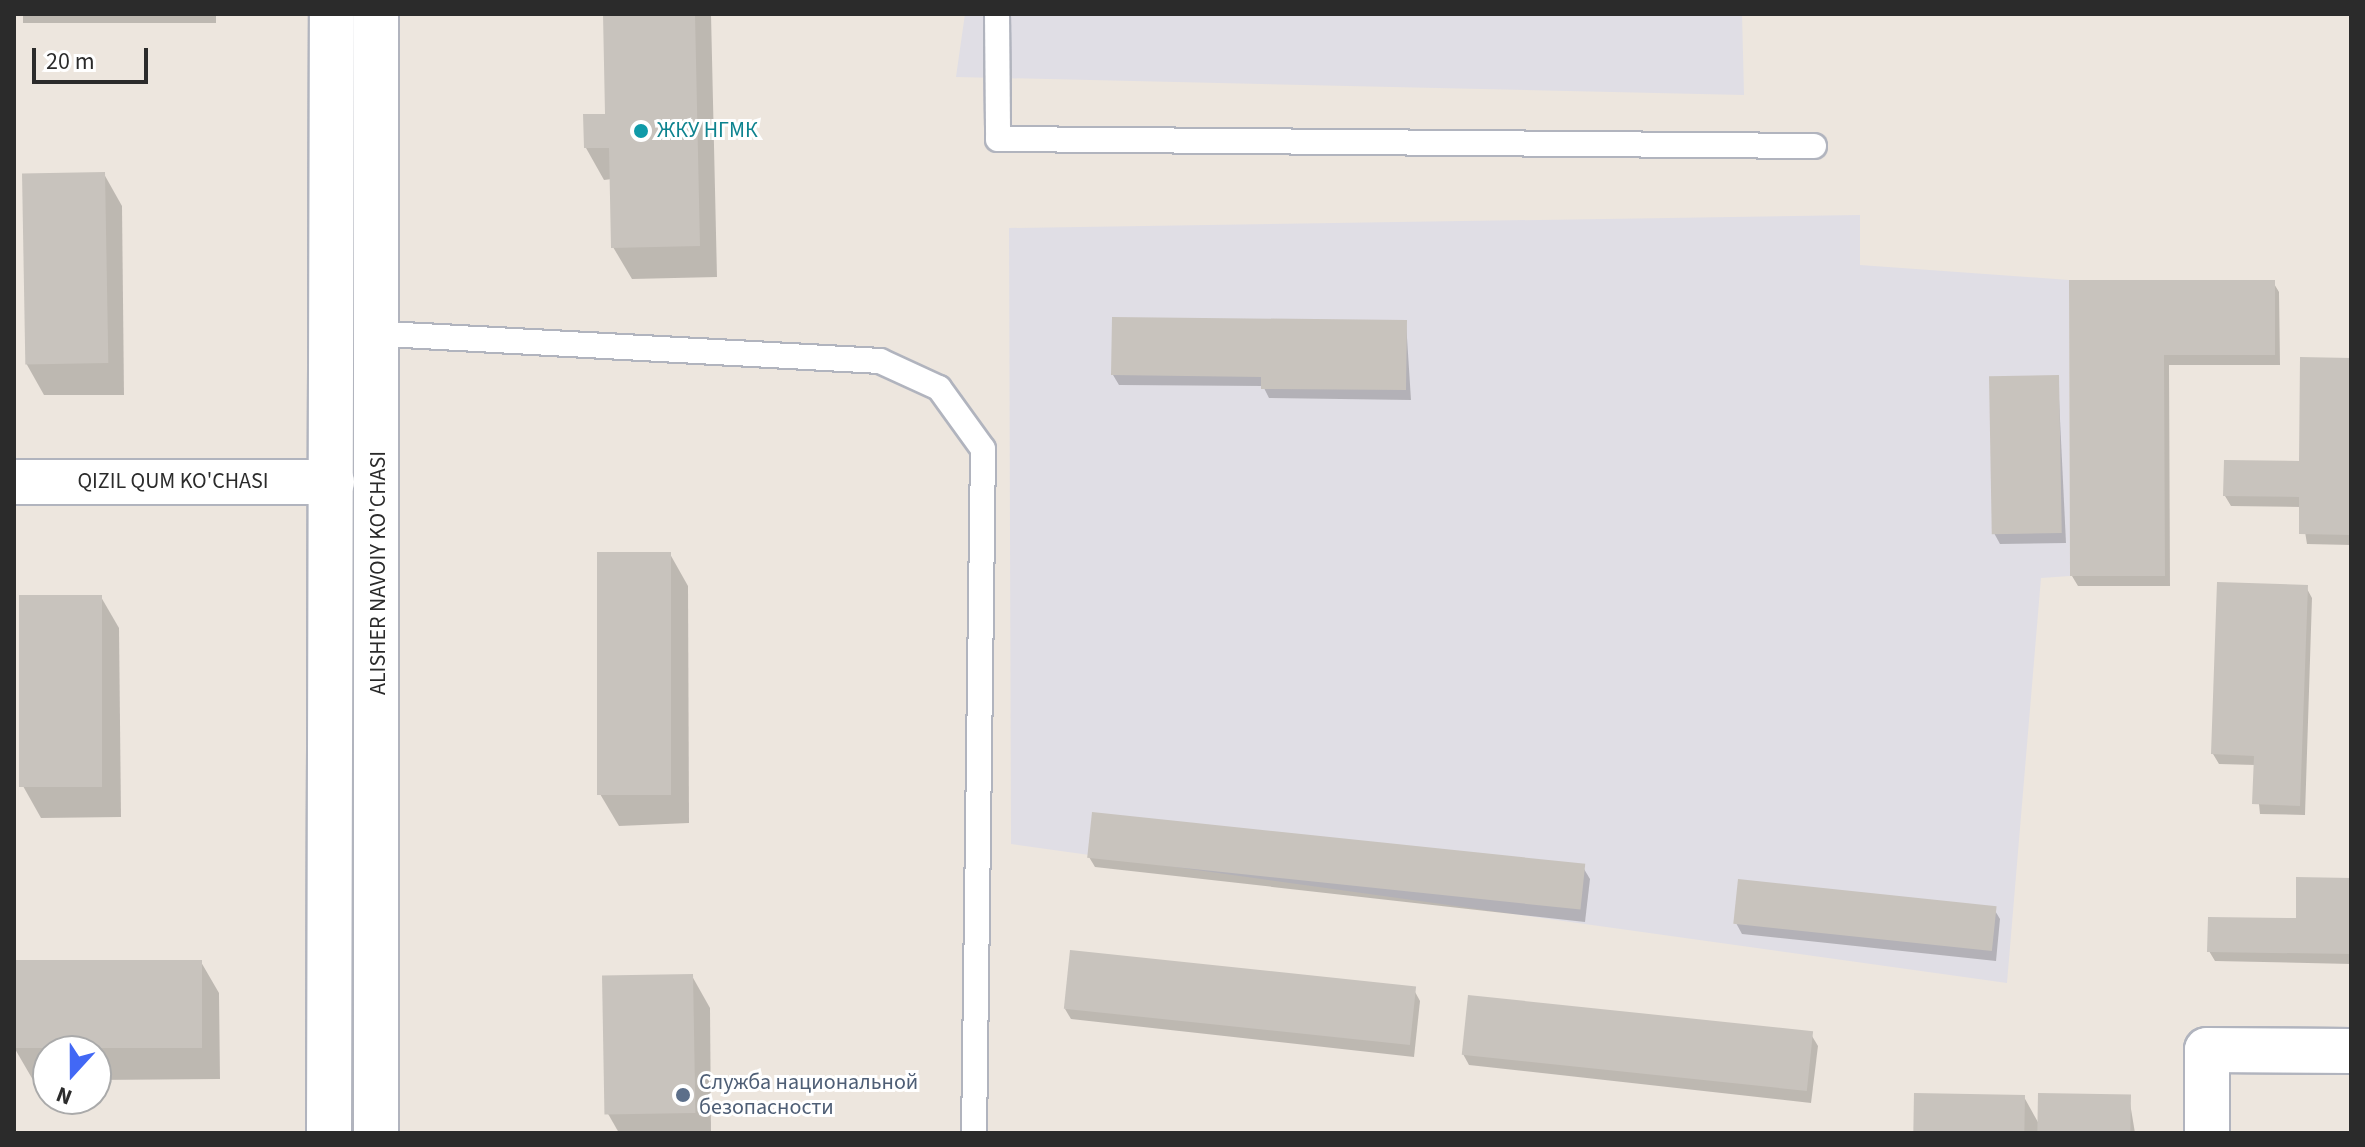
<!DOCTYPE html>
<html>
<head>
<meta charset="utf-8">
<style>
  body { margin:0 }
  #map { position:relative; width:2365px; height:1147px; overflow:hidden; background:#ede6de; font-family:"Source Sans 3",sans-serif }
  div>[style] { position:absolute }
  .industrial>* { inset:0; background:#e0dee5 }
  .shadow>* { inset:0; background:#0003; transform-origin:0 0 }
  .building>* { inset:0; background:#c8c3bd; transform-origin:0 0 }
  .roads { filter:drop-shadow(2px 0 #b1b4be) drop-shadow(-2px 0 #b1b4be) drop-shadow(0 2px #b1b4be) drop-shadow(0 -2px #b1b4be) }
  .lane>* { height:24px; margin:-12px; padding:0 12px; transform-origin:12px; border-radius:12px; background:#fff }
  .street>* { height:44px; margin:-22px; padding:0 22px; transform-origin:22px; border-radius:22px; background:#fff }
  .secondary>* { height:44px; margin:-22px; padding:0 22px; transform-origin:22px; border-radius:22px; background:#fff }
  .dots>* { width:22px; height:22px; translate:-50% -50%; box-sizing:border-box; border:4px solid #fff; border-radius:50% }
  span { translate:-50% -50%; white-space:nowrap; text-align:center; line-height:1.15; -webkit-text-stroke:6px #fff; paint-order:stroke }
  .culture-label { font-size:22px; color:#0d838f }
  .left { translate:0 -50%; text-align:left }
  .street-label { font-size:22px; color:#2b2b2b }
  .service-label { font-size:22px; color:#4e5e75 }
  .frame { position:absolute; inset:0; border:16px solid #2b2b2b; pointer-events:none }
  .north { position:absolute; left:32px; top:1035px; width:80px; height:80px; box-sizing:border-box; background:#fff; border:2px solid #aaa; border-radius:50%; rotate:201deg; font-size:22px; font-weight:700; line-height:32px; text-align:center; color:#2b2b2b }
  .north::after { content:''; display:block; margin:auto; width:28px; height:36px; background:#4268f5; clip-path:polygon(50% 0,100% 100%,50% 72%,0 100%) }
  .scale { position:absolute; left:32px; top:48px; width:116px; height:36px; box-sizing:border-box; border:4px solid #2b2b2b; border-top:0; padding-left:10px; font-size:24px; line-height:28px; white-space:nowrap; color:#2b2b2b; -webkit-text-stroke:6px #fff; paint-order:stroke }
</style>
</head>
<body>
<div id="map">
  <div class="industrial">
    <i style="clip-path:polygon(965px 14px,1742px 14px,1744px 95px,956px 77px)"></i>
    <i style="clip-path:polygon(1860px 215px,1860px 265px,2069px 280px,2070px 576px,2041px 578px,2007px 983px,1011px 844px,1009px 228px)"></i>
  </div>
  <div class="shadow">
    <i style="left:23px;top:14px;width:193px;height:9px"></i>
    <i style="clip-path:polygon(605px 14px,711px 14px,717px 277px,632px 279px,613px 247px,612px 179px,604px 180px,586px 148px,607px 116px)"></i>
    <i style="clip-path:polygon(2006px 14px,2351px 14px,2351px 16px)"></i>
    <i style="clip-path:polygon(104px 174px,122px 206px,124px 395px,44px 395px,26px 363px)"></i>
    <i style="clip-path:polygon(2071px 282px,2273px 282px,2279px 292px,2280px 365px,2169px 365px,2170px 586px,2078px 586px,2072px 576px)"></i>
    <i style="clip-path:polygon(1406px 322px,1411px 400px,1269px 398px,1263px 386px,1119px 385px,1113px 375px)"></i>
    <i style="clip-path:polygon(2351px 360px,2351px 545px,2307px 544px,2301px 507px,2231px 506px,2225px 496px,2301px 463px)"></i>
    <i style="clip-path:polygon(2058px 378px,2066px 543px,2000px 544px,1994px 533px)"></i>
    <i style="clip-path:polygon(670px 554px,688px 586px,689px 823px,619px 826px,600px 794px)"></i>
    <i style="clip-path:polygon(2306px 587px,2312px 598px,2305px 815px,2260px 814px,2255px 765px,2219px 764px,2213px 754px)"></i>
    <i style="clip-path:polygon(101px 597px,119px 628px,121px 817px,41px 818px,23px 786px)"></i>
    <i style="clip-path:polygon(1089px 857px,1584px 869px,1590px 879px,1585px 922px,1095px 867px)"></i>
    <i style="clip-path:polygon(2351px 880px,2351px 964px,2215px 961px,2209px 951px,2298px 920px)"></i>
    <i style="clip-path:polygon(1994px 909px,2000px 919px,1996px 961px,1742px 934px,1736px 923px)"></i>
    <i style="clip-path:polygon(201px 962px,219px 993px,220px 1079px,96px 1080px,96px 1051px,48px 1051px,48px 1080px,33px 1080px,15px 1049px,14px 963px)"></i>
    <i style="clip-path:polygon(692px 976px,710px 1008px,711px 1133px,619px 1133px,607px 1112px)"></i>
    <i style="clip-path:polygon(1414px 990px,1420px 1001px,1414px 1057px,1071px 1019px,1065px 1009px)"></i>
    <i style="clip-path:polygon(1812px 1036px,1818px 1046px,1811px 1103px,1469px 1065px,1463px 1054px)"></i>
    <i style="clip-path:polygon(2024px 1097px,2039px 1124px,2129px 1097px,2135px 1133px,1915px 1133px)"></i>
  </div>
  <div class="building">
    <i style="clip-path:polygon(603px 14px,695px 14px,700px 246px,611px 248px,609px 148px,584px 148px,583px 114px,605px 114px)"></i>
    <i style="left:105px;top:172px;width:191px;height:83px;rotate:89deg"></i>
    <i style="clip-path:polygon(2069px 280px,2275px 280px,2275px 355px,2164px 355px,2165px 576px,2070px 576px)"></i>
    <i style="clip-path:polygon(1112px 317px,1407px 320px,1406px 390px,1261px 389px,1261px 377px,1111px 375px)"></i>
    <i style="clip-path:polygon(2300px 357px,2351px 358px,2351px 535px,2299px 534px,2299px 497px,2223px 496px,2224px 460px,2299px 461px)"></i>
    <i style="left:2059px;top:375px;width:158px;height:70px;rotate:89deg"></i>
    <i style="left:597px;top:552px;width:74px;height:243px"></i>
    <i style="clip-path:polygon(2217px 582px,2308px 585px,2300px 806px,2252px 804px,2254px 756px,2211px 754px)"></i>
    <i style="left:19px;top:595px;width:83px;height:192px"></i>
    <i style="left:1092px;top:812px;width:496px;height:46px;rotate:6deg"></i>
    <i style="clip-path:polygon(2296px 877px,2351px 878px,2351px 954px,2207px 952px,2208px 917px,2296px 918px)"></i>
    <i style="left:1738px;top:879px;width:260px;height:45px;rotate:6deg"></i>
    <i style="left:1070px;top:950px;width:348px;height:59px;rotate:6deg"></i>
    <i style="left:202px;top:960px;width:88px;height:188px;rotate:90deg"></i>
    <i style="left:693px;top:974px;width:139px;height:91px;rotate:89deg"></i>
    <i style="left:1468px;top:995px;width:347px;height:60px;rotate:6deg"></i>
    <i style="left:1914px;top:1093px;width:111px;height:40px;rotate:1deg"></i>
    <i style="left:2038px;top:1093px;width:93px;height:40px;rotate:1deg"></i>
  </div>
  <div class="roads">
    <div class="lane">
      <i style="left:997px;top:14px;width:125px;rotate:89.5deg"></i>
      <i style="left:998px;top:139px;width:816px;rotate:0.49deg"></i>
      <i style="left:367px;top:333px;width:514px;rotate:3.12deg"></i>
      <i style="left:880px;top:361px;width:65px;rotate:24.6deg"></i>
      <i style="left:939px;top:388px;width:75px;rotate:54.2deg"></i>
      <i style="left:983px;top:449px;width:684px;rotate:90.75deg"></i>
    </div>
    <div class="street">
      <i style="left:14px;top:482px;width:318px"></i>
      <i style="left:2207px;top:1133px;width:83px;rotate:-90deg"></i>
      <i style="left:2207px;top:1050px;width:144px;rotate:0.4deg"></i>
    </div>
    <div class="secondary">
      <i style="left:329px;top:1133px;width:1119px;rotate:-89.85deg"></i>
      <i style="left:376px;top:1133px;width:1119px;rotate:-90deg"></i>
    </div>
  </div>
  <div class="dots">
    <i style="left:641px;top:131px;background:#0f9aa8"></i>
    <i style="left:683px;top:1095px;background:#5c6f8a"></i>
  </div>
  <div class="culture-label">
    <span class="left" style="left:657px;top:131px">ЖКУ НГМК</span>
  </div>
  <div class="street-label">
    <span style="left:173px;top:482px">QIZIL QUM KO'CHASI</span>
    <span style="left:379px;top:573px;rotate:-90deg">ALISHER NAVOIY KO'CHASI</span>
  </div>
  <div class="service-label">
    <span class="left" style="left:699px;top:1095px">Служба национальной<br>безопасности</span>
  </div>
  <div class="frame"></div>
  <div class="north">N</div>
  <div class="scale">20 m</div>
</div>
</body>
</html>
